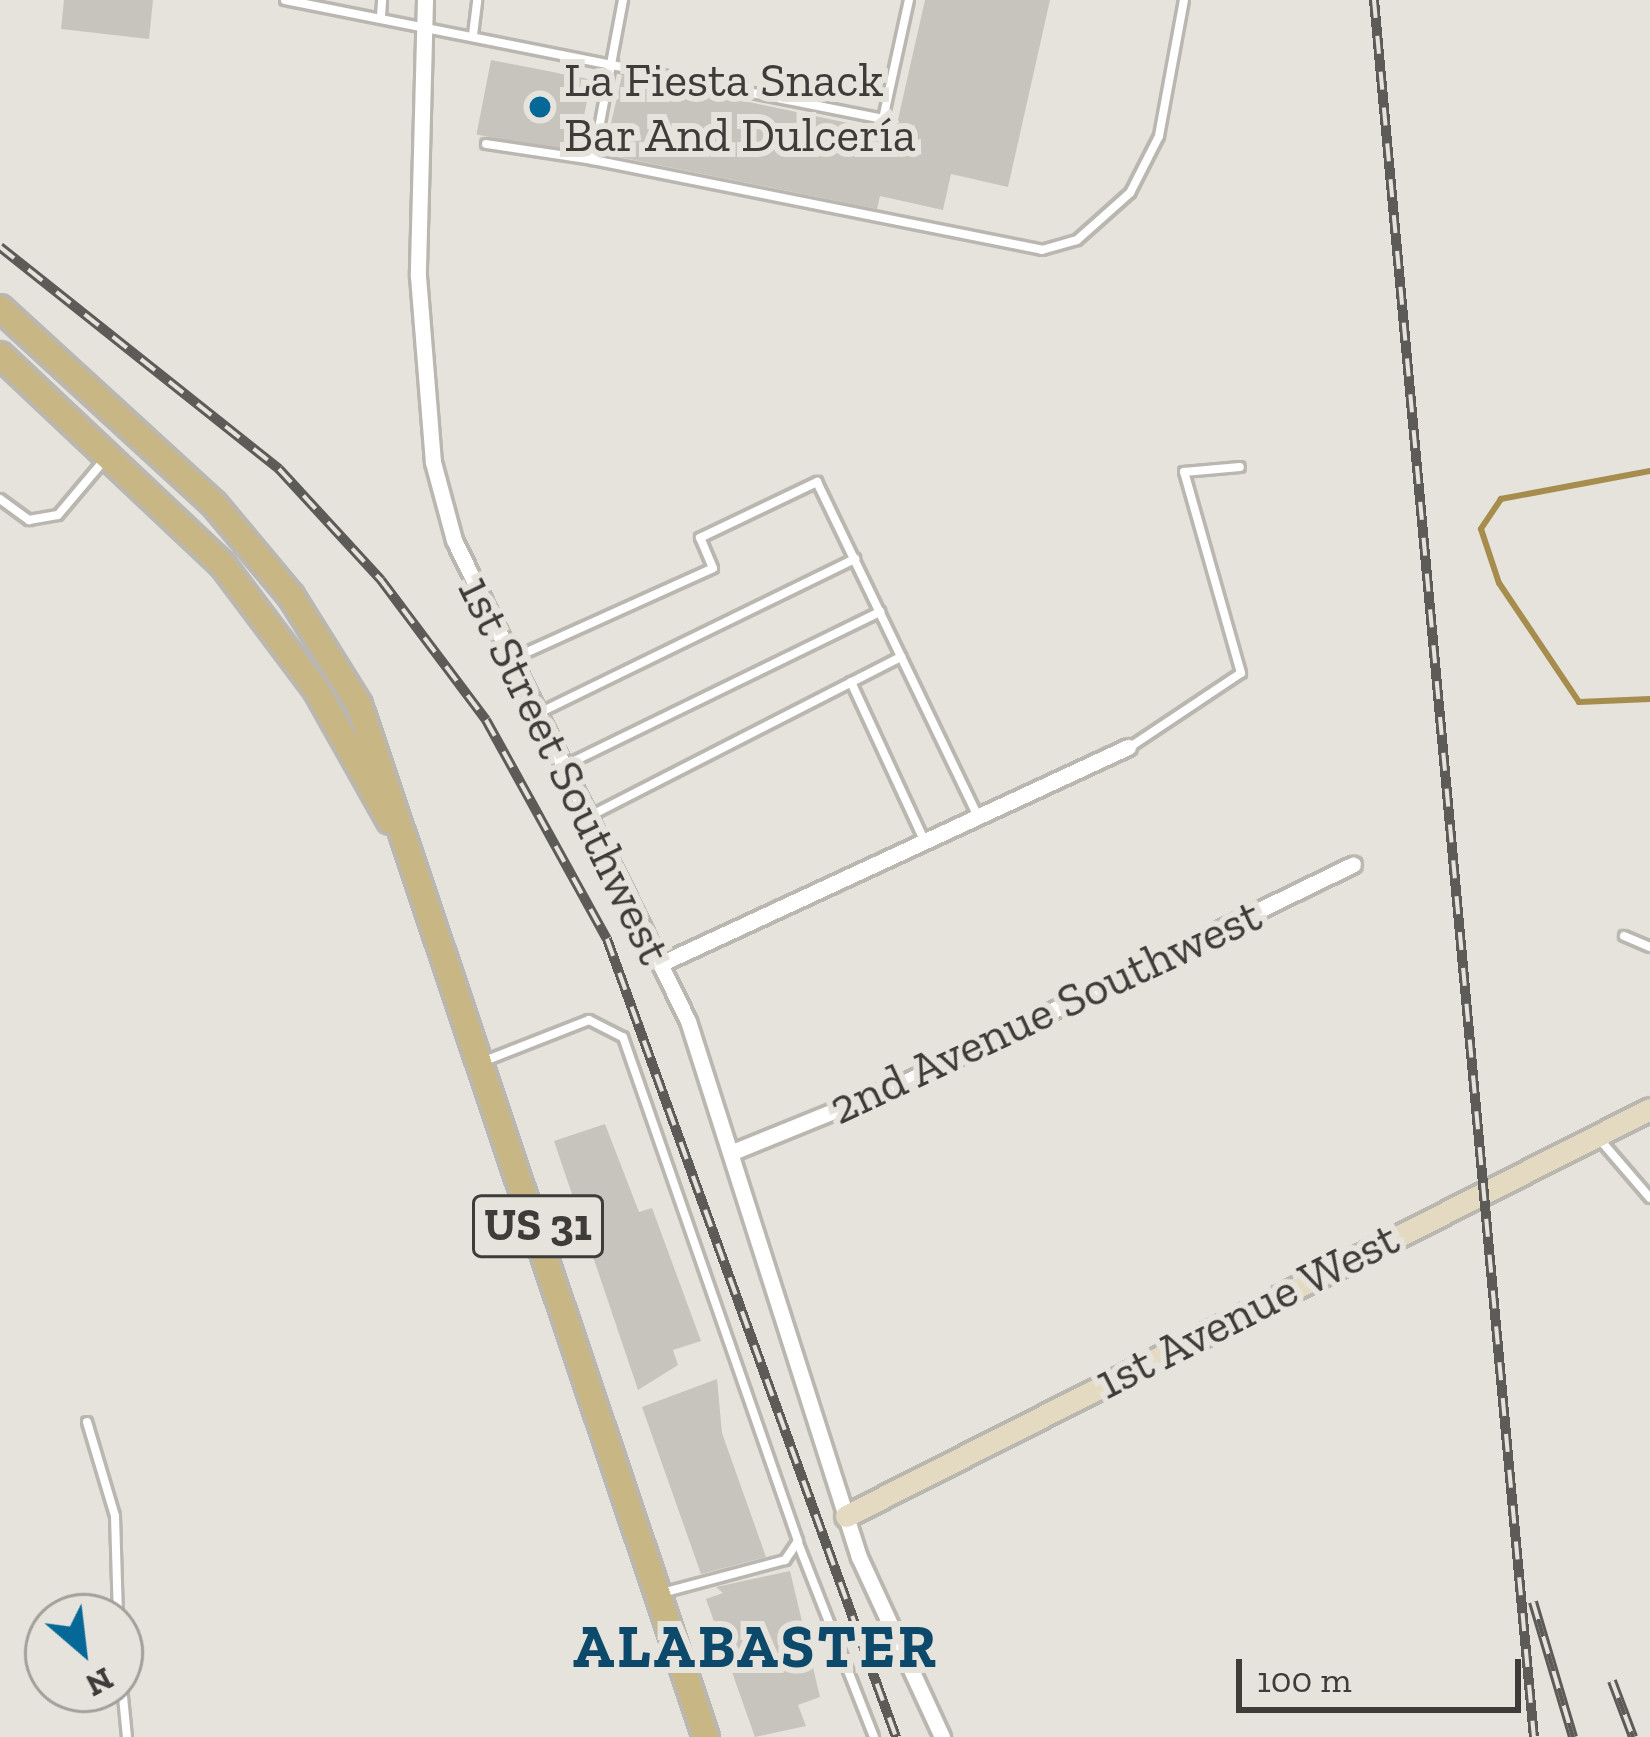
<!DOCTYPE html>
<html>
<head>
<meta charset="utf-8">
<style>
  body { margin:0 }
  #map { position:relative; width:1650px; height:1737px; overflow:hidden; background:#e6e3dc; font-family:"Zilla Slab",serif }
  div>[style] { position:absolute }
  .stream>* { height:6px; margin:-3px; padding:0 3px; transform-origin:3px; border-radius:3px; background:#a68d4d }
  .building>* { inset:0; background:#c7c4bd; transform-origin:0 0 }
  .roads { filter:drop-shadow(3px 0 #bab7b0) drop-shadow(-3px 0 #bab7b0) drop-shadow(0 3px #bab7b0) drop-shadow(0 -3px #bab7b0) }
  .lane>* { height:8px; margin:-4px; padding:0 4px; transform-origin:4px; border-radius:4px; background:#fff }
  .street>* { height:15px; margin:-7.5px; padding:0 7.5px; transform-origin:7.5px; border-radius:7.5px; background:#fff }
  .secondary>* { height:21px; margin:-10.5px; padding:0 10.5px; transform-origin:10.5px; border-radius:10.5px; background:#e4dac2 }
  .primary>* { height:24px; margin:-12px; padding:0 12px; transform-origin:12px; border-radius:12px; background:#c8b685 }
  .rail>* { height:10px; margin-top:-5px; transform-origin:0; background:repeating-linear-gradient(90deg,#e6e3dc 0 18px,#5c5b57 0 36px); box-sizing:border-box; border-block:3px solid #5c5b57 }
  .dots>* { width:33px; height:33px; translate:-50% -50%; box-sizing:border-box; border:6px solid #e6e3dc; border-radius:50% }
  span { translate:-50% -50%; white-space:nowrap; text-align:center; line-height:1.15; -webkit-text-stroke:12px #e6e3dc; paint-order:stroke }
  .shield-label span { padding:3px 9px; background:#e6e3dc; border:3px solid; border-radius:9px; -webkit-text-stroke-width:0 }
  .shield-label { font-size:45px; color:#3d3c39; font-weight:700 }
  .poi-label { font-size:48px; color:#3d3c39 }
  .left { translate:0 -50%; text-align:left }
  .street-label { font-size:48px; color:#3d3c39 }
  .district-label { font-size:60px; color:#0c496a; font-weight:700; letter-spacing:3px }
  .north { position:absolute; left:24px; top:1593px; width:120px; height:120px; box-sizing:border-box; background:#e6e3dc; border:3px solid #a2a09b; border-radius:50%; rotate:152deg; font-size:33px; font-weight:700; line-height:48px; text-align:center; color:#3d3c39 }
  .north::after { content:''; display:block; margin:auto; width:42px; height:54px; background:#056897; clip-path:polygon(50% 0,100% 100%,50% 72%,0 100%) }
  .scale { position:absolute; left:1236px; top:1659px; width:285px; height:54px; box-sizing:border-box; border:6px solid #3d3c39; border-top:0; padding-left:15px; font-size:36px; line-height:42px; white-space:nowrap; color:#3d3c39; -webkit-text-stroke:9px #e6e3dc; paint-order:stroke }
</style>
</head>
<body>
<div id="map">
  <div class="stream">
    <i style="left:1650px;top:471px;width:152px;rotate:169.4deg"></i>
    <i style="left:1501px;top:499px;width:36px;rotate:124deg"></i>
    <i style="left:1481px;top:529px;width:57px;rotate:71.6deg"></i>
    <i style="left:1499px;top:583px;width:143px;rotate:56.1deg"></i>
    <i style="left:1579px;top:702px;width:71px;rotate:-2.4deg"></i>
  </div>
  <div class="building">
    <i style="clip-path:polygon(64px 0,153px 0,149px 39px,61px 29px)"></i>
    <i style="clip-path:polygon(925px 0,1050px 0,1008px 187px,951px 174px,943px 210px,880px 196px,877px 209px,604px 154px,622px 75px,895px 133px)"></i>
    <i style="left:491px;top:60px;width:102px;height:76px;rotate:11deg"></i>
    <i style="clip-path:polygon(605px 1124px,639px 1212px,652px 1208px,701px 1341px,673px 1350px,678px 1365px,638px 1390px,554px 1141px)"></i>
    <i style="clip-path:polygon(717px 1379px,722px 1433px,766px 1557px,701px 1574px,642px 1407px)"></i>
    <i style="clip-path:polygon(790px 1571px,820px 1697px,798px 1705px,806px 1726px,755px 1737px,706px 1599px,723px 1593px,716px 1587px)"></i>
  </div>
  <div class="roads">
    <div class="lane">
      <i style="left:285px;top:0;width:610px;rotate:11.25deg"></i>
      <i style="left:883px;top:119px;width:122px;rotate:-77.7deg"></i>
      <i style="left:623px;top:0;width:163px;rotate:100.6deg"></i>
      <i style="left:593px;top:160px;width:458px;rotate:11.3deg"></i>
      <i style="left:1042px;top:250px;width:36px;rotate:-16deg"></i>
      <i style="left:1077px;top:240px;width:71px;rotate:-41.6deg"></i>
      <i style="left:1130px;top:193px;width:64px;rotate:-63deg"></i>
      <i style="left:1159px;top:136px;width:138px;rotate:-79.6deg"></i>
      <i style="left:381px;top:16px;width:16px;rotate:-86deg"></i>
      <i style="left:473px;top:35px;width:35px;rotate:-83deg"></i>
      <i style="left:486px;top:144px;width:108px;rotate:8.5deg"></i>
      <i style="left:0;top:499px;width:36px;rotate:36deg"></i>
      <i style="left:29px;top:520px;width:29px;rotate:-10deg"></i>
      <i style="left:58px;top:515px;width:75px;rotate:-49.9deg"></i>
      <i style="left:514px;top:658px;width:218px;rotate:-24.3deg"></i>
      <i style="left:713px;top:568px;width:33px;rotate:-113deg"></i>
      <i style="left:700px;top:538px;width:130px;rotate:-25.6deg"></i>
      <i style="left:817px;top:482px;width:371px;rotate:64.3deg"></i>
      <i style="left:851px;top:682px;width:176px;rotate:65.2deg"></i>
      <i style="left:539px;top:713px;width:352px;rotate:-26deg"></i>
      <i style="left:1130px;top:747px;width:133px;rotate:-33.7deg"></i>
      <i style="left:1241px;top:673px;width:209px;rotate:-105.8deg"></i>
      <i style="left:1184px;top:472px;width:56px;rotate:-5.1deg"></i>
      <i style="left:564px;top:766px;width:352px;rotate:-26deg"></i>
      <i style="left:588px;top:817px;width:352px;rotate:-27.1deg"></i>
      <i style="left:1624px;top:936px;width:28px;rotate:23deg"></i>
      <i style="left:482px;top:1062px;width:115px;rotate:-21.4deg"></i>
      <i style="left:589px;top:1020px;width:38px;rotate:27deg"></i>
      <i style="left:623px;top:1037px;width:534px;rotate:70.85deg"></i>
      <i style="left:798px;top:1541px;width:23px;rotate:124deg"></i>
      <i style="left:785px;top:1560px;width:127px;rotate:165deg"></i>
      <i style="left:1601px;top:1141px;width:75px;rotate:49.3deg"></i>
      <i style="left:87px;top:1422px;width:98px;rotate:73.4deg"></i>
      <i style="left:115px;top:1516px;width:101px;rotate:88.3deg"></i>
      <i style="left:798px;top:1543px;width:208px;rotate:68.6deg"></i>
      <i style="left:120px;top:1666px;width:71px;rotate:84.4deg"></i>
    </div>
    <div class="street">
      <i style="left:425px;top:0;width:276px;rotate:91.5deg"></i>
      <i style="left:418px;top:276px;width:187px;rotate:85.4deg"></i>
      <i style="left:433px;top:462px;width:81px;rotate:74.9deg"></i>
      <i style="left:454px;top:540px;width:535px;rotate:64.06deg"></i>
      <i style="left:688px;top:1021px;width:563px;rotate:72.31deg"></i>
      <i style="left:859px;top:1557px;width:198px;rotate:65.2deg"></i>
      <i style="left:660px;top:964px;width:516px;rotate:-24.88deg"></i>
      <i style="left:735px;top:1151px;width:183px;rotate:-22.1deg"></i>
      <i style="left:905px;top:1082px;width:498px;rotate:-25.9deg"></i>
    </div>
    <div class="secondary">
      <i style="left:846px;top:1516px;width:901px;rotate:-26.85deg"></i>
    </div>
    <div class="primary">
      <i style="left:0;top:308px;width:290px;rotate:42.5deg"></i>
      <i style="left:214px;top:504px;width:120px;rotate:50.1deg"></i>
      <i style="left:291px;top:596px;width:128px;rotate:58deg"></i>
      <i style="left:359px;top:705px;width:1089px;rotate:71.42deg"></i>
      <i style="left:0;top:355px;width:305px;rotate:43.3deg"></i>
      <i style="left:222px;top:564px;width:156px;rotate:53.1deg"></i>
      <i style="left:316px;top:689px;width:151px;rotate:60.7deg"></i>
    </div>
  </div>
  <div class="rail">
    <i style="left:1374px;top:0;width:1744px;rotate:84.74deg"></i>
    <i style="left:0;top:247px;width:357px;rotate:38.5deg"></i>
    <i style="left:279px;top:469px;width:151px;rotate:47.4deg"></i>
    <i style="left:381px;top:580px;width:175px;rotate:53.1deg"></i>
    <i style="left:486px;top:720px;width:250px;rotate:61.1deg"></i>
    <i style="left:607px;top:939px;width:849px;rotate:70.09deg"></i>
    <i style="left:1533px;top:1602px;width:141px;rotate:73.5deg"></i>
    <i style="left:1612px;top:1681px;width:60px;rotate:69.4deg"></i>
  </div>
  <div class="dots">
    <i style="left:540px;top:107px;background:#056897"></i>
  </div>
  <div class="shield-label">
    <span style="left:538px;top:1226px">US 31</span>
  </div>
  <div class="poi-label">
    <span class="left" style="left:564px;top:107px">La Fiesta Snack<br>Bar And Dulcería</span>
  </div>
  <div class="street-label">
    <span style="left:565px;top:770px;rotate:64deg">1st Street Southwest</span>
    <span style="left:1045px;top:1011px;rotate:-25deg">2nd Avenue Southwest</span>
    <span style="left:1247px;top:1310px;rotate:-27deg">1st Avenue West</span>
  </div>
  <div class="district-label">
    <span style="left:756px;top:1646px">ALABASTER</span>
  </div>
  <div class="north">N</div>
  <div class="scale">100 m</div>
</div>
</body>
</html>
